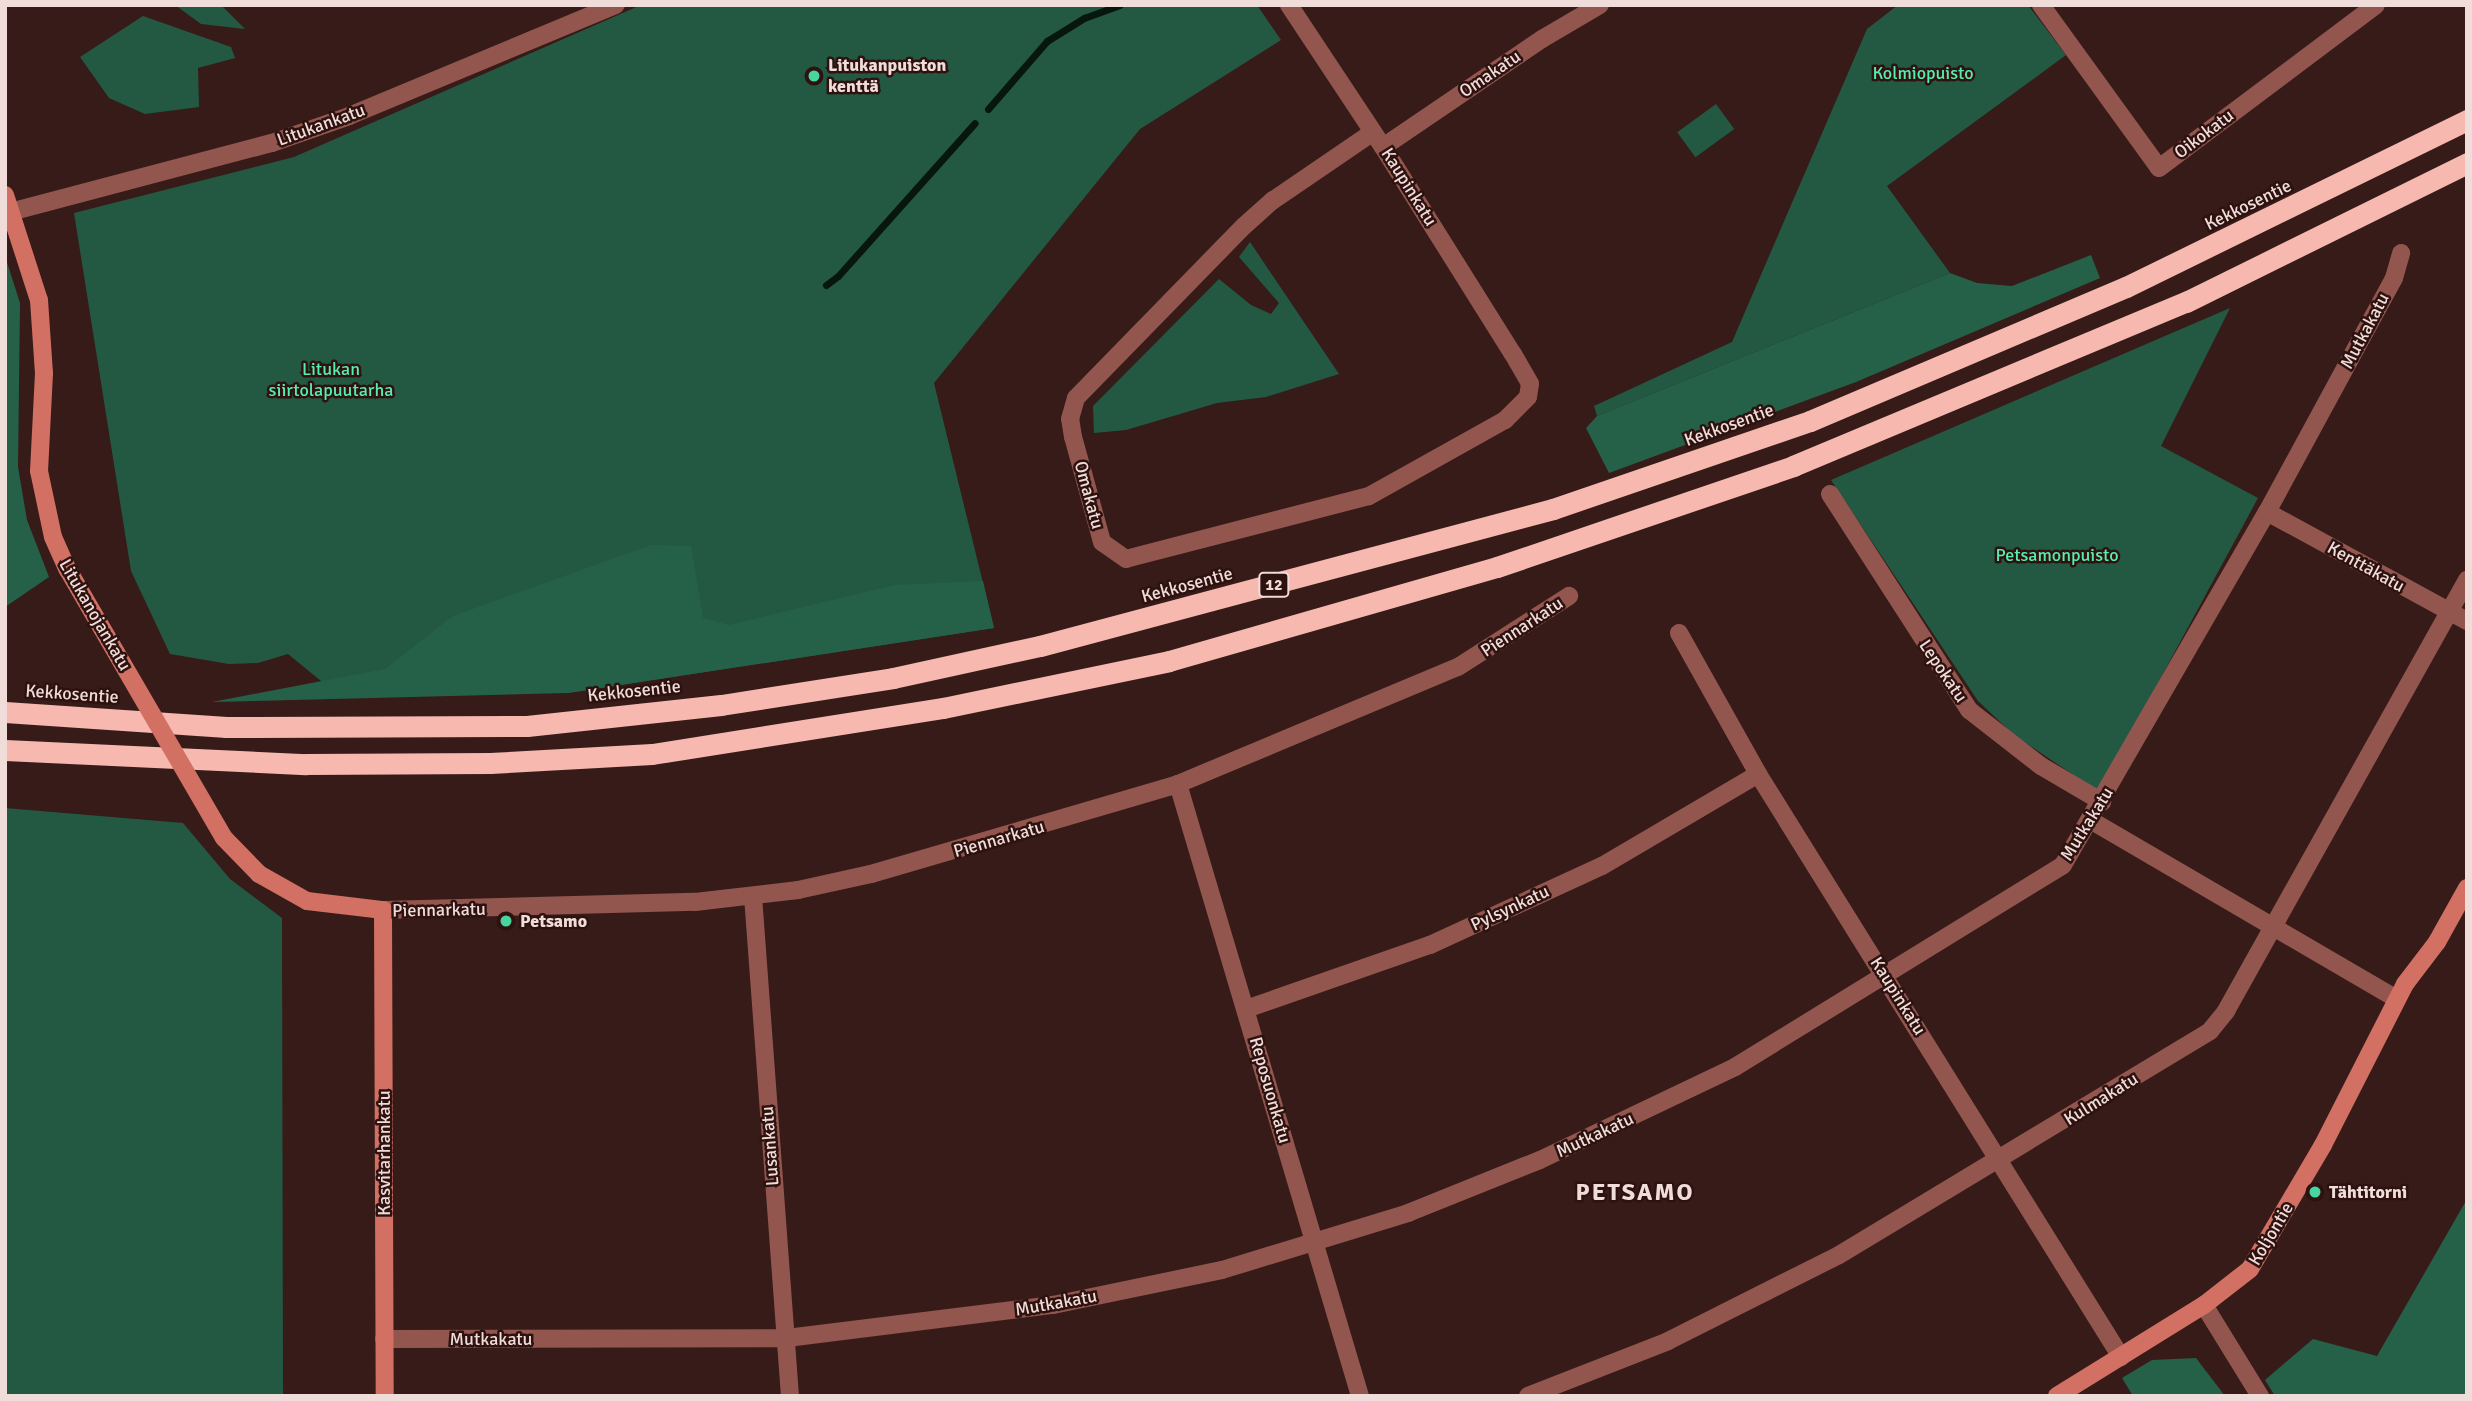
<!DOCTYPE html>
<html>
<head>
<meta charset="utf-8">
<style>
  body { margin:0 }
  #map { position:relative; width:2472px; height:1401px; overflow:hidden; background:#371b18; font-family:Signika,sans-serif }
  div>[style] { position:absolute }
  .green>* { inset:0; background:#235943; transform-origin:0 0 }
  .forest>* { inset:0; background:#256149 }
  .stream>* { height:7px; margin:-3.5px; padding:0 3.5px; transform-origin:3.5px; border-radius:3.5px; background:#081610 }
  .street>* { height:18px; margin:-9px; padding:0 9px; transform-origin:9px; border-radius:9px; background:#93564e }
  .secondary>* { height:18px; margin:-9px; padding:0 9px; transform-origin:9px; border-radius:9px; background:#d27064 }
  .highway>* { height:21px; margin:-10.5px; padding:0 10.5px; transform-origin:10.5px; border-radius:10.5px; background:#f6b8af }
  .secondary-bridge>* { height:18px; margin:-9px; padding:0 9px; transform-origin:9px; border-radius:9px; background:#d27064 }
  .dots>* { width:19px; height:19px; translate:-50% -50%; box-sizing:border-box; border:4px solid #2d120f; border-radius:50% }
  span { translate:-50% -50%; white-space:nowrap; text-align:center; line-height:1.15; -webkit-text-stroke:5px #2d120f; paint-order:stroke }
  .shield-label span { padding:2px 5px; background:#2d120f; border:2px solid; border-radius:5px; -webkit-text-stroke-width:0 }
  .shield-label { font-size:16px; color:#f0dcd9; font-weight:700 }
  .poi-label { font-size:18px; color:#f0dcd9; font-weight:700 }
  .left { translate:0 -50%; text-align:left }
  .park-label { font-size:18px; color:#55eeb2 }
  .street-label { font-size:18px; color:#f0dcd9 }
  .district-label { font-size:24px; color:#f0dcd9; font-weight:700; letter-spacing:2px }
  .frame { position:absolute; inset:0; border:7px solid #f0dcd9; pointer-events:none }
</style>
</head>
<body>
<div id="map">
  <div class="green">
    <i style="clip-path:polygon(175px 5px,221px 5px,245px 29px,201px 24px)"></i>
    <i style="clip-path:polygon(641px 5px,1257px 5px,1281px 40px,1140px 129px,934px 383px,994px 628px,568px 693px,321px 681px,288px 654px,258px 663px,229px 664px,170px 654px,131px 571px,74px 213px,294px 157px)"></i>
    <i style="clip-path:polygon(1898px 5px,2028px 5px,2066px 55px,1887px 186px,1950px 273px,1597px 416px,1594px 406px,1732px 342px,1867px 29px)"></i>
    <i style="clip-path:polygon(143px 16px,231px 47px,235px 58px,198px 68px,199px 107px,145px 114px,109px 98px,80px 57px)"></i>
    <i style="left:1716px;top:104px;width:31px;height:48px;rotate:54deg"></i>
    <i style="clip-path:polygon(1250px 242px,1339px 374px,1266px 397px,1217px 403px,1126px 430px,1094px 433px,1093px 406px,1219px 279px,1251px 305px,1271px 314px,1279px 303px,1239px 257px)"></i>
    <i style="clip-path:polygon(2230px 308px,2161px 446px,2258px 498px,2099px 792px,2014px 735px,1978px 701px,1831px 480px)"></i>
    <i style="clip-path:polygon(5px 808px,183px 823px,230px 879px,282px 918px,283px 1396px,5px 1396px)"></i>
  </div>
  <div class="forest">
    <i style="clip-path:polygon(2091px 255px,2100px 278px,1856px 382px,1609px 473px,1586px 428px,1597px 416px,1950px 273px,1977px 283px,2012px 286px)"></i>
    <i style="clip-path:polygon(5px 256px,20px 303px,18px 467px,27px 520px,49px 577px,5px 607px)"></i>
    <i style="clip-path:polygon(651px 545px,691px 546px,703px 618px,729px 625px,895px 585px,983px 581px,994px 628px,568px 693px,212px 702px,385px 669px,453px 616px)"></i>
    <i style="clip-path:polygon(2467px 1199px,2467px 1396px,2275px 1396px,2265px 1380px,2313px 1339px,2377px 1356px)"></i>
    <i style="clip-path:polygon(2196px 1358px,2225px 1396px,2133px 1396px,2122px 1378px,2152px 1360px)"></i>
  </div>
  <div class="stream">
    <i style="left:988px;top:109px;width:90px;rotate:-49.1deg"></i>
    <i style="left:1047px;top:41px;width:44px;rotate:-31.9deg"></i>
    <i style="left:1084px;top:18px;width:38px;rotate:-20deg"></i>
    <i style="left:826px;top:285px;width:15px;rotate:-37deg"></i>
    <i style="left:838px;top:276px;width:205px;rotate:-48.2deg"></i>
  </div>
  <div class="street">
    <i style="left:1289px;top:5px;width:170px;rotate:56.5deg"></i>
    <i style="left:1383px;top:147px;width:244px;rotate:57.9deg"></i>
    <i style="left:1513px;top:354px;width:34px;rotate:60deg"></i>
    <i style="left:1530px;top:384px;width:13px;rotate:99deg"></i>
    <i style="left:1528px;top:397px;width:33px;rotate:135deg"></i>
    <i style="left:1505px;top:420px;width:156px;rotate:150.8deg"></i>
    <i style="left:1369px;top:496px;width:251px;rotate:165.5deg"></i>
    <i style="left:1126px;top:559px;width:29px;rotate:-145deg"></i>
    <i style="left:1102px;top:542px;width:109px;rotate:-105.4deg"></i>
    <i style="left:1073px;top:437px;width:18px;rotate:-99deg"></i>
    <i style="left:1070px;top:419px;width:22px;rotate:-74deg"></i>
    <i style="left:1076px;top:398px;width:240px;rotate:-45.7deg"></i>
    <i style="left:1244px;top:226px;width:38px;rotate:-42deg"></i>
    <i style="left:1272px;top:201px;width:122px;rotate:-34.3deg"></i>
    <i style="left:2041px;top:5px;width:201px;rotate:54.1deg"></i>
    <i style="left:2159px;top:168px;width:271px;rotate:-36.9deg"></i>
    <i style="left:1383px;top:147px;width:192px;rotate:-34.2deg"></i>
    <i style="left:1542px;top:39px;width:67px;rotate:-30.4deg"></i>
    <i style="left:14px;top:211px;width:267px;rotate:-14.8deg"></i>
    <i style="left:272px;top:143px;width:82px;rotate:-19.3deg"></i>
    <i style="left:349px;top:116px;width:289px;rotate:-22.6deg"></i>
    <i style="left:1830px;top:494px;width:257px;rotate:57.2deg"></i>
    <i style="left:1969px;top:710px;width:91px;rotate:37.9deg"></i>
    <i style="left:2041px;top:766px;width:71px;rotate:30.5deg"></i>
    <i style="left:2267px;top:512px;width:228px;rotate:28.6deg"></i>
    <i style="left:1679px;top:633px;width:162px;rotate:60.7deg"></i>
    <i style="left:1758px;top:774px;width:687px;rotate:58.09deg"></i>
    <i style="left:1178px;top:784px;width:638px;rotate:73.44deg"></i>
    <i style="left:2092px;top:821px;width:353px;rotate:30.3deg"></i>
    <i style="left:753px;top:896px;width:501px;rotate:85.77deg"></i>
    <i style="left:383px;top:910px;width:312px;rotate:-1.5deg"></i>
    <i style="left:695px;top:902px;width:104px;rotate:-6.6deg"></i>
    <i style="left:798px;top:890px;width:75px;rotate:-12.4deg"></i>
    <i style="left:871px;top:874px;width:320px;rotate:-16.3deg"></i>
    <i style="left:1178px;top:784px;width:303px;rotate:-22.7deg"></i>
    <i style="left:1458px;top:667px;width:132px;rotate:-32.6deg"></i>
    <i style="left:1246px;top:1009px;width:195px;rotate:-19.2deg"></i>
    <i style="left:1430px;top:945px;width:189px;rotate:-24.7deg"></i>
    <i style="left:1602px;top:866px;width:181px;rotate:-30.5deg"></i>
    <i style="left:2204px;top:1305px;width:107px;rotate:58.4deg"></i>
    <i style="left:384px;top:1339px;width:403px;rotate:-0.1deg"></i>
    <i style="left:787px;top:1338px;width:268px;rotate:-7.1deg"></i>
    <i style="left:1053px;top:1305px;width:173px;rotate:-11.7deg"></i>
    <i style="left:1222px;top:1270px;width:195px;rotate:-17deg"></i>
    <i style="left:1408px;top:1213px;width:142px;rotate:-21.9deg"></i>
    <i style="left:1540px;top:1160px;width:216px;rotate:-25.5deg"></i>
    <i style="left:1735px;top:1067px;width:385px;rotate:-31.6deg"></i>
    <i style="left:2063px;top:865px;width:408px;rotate:-60deg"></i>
    <i style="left:2267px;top:512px;width:266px;rotate:-61.5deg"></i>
    <i style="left:2394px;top:278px;width:26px;rotate:-74deg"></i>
    <i style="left:1528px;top:1396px;width:150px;rotate:-21.4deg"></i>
    <i style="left:1668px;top:1341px;width:191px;rotate:-26.7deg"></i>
    <i style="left:1839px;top:1255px;width:433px;rotate:-31.1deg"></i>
    <i style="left:2210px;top:1031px;width:26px;rotate:-51deg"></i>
    <i style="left:2226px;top:1011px;width:494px;rotate:-60.8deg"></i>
  </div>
  <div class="secondary">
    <i style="left:5px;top:195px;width:110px;rotate:72.1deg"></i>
    <i style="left:39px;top:300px;width:73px;rotate:86.1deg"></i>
    <i style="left:44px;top:373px;width:98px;rotate:92.9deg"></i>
    <i style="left:39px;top:471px;width:67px;rotate:78deg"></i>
    <i style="left:224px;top:838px;width:50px;rotate:45.8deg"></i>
    <i style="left:259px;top:874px;width:55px;rotate:29.4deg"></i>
    <i style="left:307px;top:901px;width:77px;rotate:6.8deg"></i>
    <i style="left:383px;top:910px;width:486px;rotate:89.8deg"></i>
    <i style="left:2057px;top:1396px;width:173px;rotate:-31.8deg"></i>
    <i style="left:2204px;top:1305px;width:58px;rotate:-38deg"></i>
    <i style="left:2250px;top:1269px;width:144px;rotate:-59.5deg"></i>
    <i style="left:2323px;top:1145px;width:181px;rotate:-63deg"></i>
    <i style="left:2405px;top:984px;width:53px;rotate:-52.7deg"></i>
    <i style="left:2437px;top:942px;width:62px;rotate:-60.9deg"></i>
  </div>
  <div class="highway">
    <i style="left:5px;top:712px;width:222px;rotate:3.9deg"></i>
    <i style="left:226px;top:727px;width:301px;rotate:-0.2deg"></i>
    <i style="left:527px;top:726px;width:195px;rotate:-6.2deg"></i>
    <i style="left:721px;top:705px;width:174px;rotate:-8.9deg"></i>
    <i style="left:893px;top:678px;width:150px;rotate:-12.3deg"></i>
    <i style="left:1040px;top:646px;width:531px;rotate:-14.95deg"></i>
    <i style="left:1553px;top:509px;width:272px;rotate:-18.9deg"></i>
    <i style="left:1810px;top:421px;width:343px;rotate:-23deg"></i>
    <i style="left:2126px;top:287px;width:380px;rotate:-26.1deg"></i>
    <i style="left:5px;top:750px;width:301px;rotate:2.7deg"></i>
    <i style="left:306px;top:764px;width:184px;rotate:-0.3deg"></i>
    <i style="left:490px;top:763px;width:162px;rotate:-3.2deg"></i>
    <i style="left:652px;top:754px;width:295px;rotate:-9deg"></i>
    <i style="left:943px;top:708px;width:231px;rotate:-11.7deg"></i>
    <i style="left:1169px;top:661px;width:341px;rotate:-16deg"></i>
    <i style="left:1497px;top:567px;width:313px;rotate:-18.8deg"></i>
    <i style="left:1793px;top:466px;width:426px;rotate:-22.7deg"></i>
    <i style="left:2186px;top:302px;width:313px;rotate:-26.3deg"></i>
  </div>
  <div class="secondary-bridge">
    <i style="left:53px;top:537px;width:36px;rotate:66deg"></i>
    <i style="left:68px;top:570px;width:310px;rotate:59.8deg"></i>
  </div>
  <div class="dots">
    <i style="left:814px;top:76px;background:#47d49e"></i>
    <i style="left:506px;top:921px;background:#47d49e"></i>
    <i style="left:2315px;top:1192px;background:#47d49e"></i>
  </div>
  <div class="shield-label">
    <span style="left:1274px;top:585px">12</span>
  </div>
  <div class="poi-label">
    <span class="left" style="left:828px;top:76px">Litukanpuiston<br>kenttä</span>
    <span class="left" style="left:520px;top:921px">Petsamo</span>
    <span class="left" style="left:2329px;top:1192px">Tähtitorni</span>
  </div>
  <div class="park-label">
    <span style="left:1923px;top:73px">Kolmiopuisto</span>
    <span style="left:331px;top:380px">Litukan<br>siirtolapuutarha</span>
    <span style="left:2057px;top:555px">Petsamonpuisto</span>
  </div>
  <div class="street-label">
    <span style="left:1490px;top:74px;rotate:-34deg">Omakatu</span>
    <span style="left:321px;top:125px;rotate:-20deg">Litukankatu</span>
    <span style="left:2204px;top:134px;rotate:-37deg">Oikokatu</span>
    <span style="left:1409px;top:187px;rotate:58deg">Kaupinkatu</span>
    <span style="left:2248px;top:205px;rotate:-26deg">Kekkosentie</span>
    <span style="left:2365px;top:331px;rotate:-62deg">Mutkakatu</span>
    <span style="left:1729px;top:425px;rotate:-20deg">Kekkosentie</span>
    <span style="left:1089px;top:495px;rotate:75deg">Omakatu</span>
    <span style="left:2366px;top:567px;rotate:29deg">Kenttäkatu</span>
    <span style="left:1187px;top:585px;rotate:-15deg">Kekkosentie</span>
    <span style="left:95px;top:615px;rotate:60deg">Litukanojankatu</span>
    <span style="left:1522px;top:627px;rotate:-33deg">Piennarkatu</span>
    <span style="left:1943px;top:671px;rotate:56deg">Lepokatu</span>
    <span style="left:634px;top:691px;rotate:-6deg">Kekkosentie</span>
    <span style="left:72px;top:694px;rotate:4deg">Kekkosentie</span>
    <span style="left:2087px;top:824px;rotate:-58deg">Mutkakatu</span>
    <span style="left:999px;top:839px;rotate:-16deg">Piennarkatu</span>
    <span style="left:1510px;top:908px;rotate:-25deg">Pylsynkatu</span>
    <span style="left:439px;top:910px;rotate:-1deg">Piennarkatu</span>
    <span style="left:1898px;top:996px;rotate:58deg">Kaupinkatu</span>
    <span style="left:1270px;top:1090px;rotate:74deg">Reposuonkatu</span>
    <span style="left:2101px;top:1099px;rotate:-32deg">Kulmakatu</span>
    <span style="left:1595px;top:1135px;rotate:-25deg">Mutkakatu</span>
    <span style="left:770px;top:1146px;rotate:-94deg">Lusankatu</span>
    <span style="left:384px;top:1153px;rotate:-90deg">Kasvitarhankatu</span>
    <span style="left:2271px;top:1234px;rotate:-59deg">Koljontie</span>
    <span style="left:1056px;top:1303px;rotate:-10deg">Mutkakatu</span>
    <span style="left:491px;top:1339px">Mutkakatu</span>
  </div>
  <div class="district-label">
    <span style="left:1635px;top:1193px">PETSAMO</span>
  </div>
  <div class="frame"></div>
</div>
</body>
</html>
